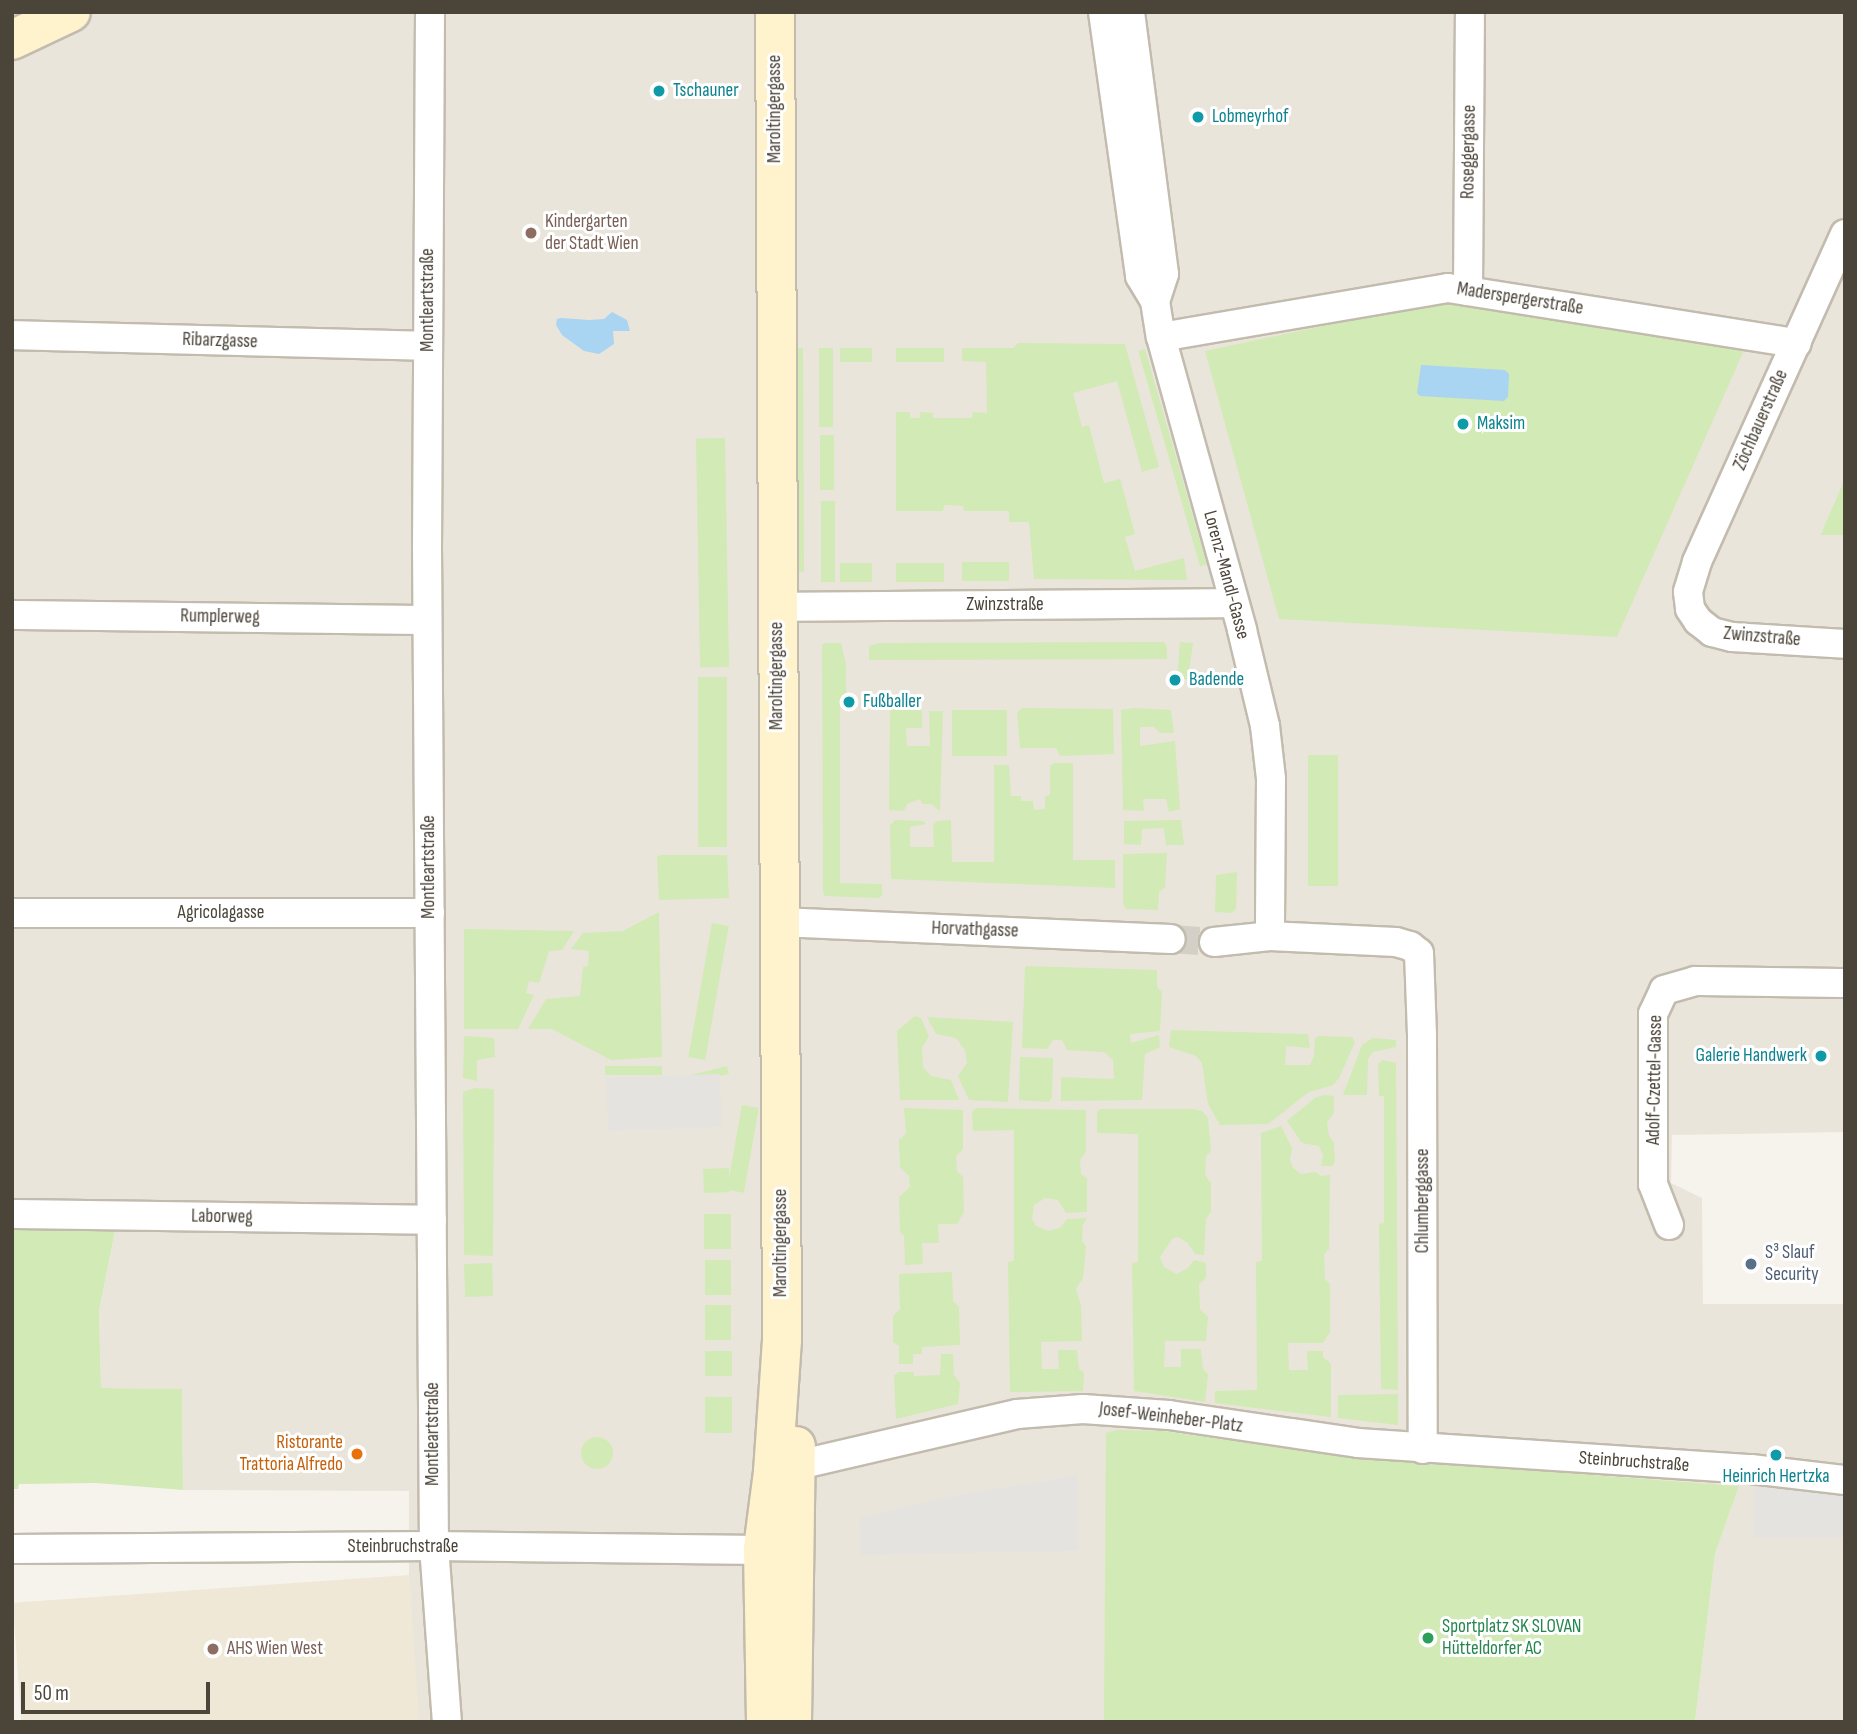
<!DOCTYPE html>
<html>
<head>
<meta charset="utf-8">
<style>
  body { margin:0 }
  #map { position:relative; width:1857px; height:1734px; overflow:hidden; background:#f6f3ec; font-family:"Sofia Sans Condensed",sans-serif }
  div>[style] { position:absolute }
  .residential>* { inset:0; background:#eae5da }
  .education>* { inset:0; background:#efe8d6; transform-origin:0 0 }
  .green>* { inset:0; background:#d2eab5; transform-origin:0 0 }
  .round { border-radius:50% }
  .parking>* { inset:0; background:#e5e3e0; transform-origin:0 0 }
  .water>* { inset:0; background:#a9d4f2 }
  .minor-tunnel>* { height:28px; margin-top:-14px; transform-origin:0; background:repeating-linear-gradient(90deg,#d4d0c8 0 28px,transparent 0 42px) }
  .roads { filter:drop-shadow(2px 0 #c2bbae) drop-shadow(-2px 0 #c2bbae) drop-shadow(0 2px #c2bbae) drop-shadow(0 -2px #c2bbae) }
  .minor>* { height:28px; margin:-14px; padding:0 14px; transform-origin:14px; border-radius:14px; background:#fff }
  .secondary>* { height:38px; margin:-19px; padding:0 19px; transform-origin:19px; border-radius:19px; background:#fff3cd }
  .dots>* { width:19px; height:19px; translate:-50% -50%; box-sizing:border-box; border:4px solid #fff; border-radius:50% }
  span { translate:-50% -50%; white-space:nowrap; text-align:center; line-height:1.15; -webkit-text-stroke:6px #fff; paint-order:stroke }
  .culture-label { font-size:19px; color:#0d838f }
  .left { translate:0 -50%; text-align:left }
  .right { translate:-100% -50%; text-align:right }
  .street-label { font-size:19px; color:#4b4439 }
  .education-label { font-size:19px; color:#785e54 }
  .service-label { font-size:19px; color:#4e5e75 }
  .food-label { font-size:19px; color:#c56008 }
  .leisure-label { font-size:19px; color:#27864d }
  .frame { position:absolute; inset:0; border:14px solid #4b4439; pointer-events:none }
  .scale { position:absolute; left:21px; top:1682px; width:189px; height:32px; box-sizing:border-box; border:4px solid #4b4439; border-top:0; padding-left:9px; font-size:21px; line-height:24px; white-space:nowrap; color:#4b4439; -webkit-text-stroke:5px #fff; paint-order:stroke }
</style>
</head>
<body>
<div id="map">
  <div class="residential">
    <i style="clip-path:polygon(12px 12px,1845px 12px,1845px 1132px,1672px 1135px,1671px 1183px,1702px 1198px,1703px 1304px,1845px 1304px,1845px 1722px,1695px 1722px,1715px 1554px,1739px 1486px,1422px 1462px,1289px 1449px,1165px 1431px,1144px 1722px,418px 1722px,409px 1575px,409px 1491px,183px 1490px,182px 1389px,101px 1388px,99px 1311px,115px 1231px,12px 1229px)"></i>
  </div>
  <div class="education">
    <i style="left:409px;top:1575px;width:147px;height:397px;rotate:86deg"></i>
  </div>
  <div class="green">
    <i style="clip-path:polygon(1446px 300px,1745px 348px,1617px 637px,1279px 619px,1205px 351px)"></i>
    <i style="clip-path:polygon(1018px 343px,1125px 344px,1159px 467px,1142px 472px,1117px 381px,1073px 393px,1082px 427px,1089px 425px,1104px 483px,1120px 479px,1135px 534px,1125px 537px,1135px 571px,1184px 558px,1187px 580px,1034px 579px,1029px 522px,1009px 522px,1009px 511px,964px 511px,963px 506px,944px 505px,943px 511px,896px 511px,896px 412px,910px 412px,910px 418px,920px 418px,920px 412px,933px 413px,933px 418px,972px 418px,973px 412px,987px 413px,986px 362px,962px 361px,962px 348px,1013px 348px)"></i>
    <i style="clip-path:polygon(796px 348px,803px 348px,804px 572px,790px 571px,790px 561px,799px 559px)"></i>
    <i style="left:819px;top:348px;width:14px;height:79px"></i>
    <i style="left:840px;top:348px;width:32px;height:14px"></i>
    <i style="left:896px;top:348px;width:48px;height:14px"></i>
    <i style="left:1145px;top:349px;width:224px;height:7px;rotate:74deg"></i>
    <i style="left:834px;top:435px;width:55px;height:14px;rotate:90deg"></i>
    <i style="left:725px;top:438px;width:229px;height:29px;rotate:89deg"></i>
    <i style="clip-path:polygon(1845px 479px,1845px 535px,1821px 535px,1826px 522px)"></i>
    <i style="left:821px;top:501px;width:14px;height:81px"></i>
    <i style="left:1009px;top:562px;width:19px;height:47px;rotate:90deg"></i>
    <i style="left:872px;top:563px;width:19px;height:32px;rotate:90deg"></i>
    <i style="left:896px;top:563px;width:48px;height:19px"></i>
    <i style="clip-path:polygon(1164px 642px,1167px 647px,1167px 659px,869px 660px,869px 646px,880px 643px)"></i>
    <i style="clip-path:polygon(1180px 642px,1193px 643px,1188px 679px,1177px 680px)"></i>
    <i style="clip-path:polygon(825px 643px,841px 643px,846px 664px,846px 702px,840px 703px,840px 883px,882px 884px,882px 896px,878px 898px,825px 896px,823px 892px,822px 645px)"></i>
    <i style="left:698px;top:677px;width:29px;height:170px"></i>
    <i style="clip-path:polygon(1022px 708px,1113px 709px,1114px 754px,1060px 756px,1056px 748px,1020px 748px,1017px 713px)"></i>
    <i style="clip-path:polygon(1133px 708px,1171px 710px,1174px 733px,1160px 733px,1154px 727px,1140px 727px,1140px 746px,1175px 741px,1180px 809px,1169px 812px,1166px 799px,1143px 799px,1144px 811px,1123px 810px,1121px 710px)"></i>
    <i style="clip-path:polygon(893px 709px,922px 710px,922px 728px,906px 728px,907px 746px,930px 746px,929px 711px,943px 711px,940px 811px,931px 804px,922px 804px,920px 799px,907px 804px,904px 811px,889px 810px,890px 711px)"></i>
    <i style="left:952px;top:710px;width:55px;height:46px"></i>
    <i style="left:1308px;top:755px;width:30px;height:131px"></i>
    <i style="clip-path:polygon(1054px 763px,1073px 763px,1073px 860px,1115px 860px,1115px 888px,891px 879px,890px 826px,895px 820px,923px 821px,926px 824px,910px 827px,910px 847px,934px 847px,933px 825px,937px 821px,951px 820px,952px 862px,994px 862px,994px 765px,1009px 765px,1011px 796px,1021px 796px,1021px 801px,1033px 801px,1034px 810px,1045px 809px,1045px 796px,1050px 795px,1050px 766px)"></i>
    <i style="clip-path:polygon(1181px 820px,1184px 845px,1166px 845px,1164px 828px,1142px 829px,1141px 845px,1124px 844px,1124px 821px)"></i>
    <i style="clip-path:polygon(1167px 853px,1165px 887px,1159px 892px,1158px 910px,1126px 909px,1123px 903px,1123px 854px)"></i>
    <i style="clip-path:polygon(660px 855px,727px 855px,729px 898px,659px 900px,657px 857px)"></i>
    <i style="clip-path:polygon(1237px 872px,1236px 909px,1232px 913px,1215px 912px,1216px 875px)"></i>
    <i style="clip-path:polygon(659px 912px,662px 1057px,611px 1060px,552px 1029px,528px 1029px,546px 999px,580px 996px,583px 967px,588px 966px,589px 951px,571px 949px,583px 933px,623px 931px)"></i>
    <i style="left:712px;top:923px;width:17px;height:136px;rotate:10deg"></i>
    <i style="clip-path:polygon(464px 929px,574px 931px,562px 950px,549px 951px,539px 983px,529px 981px,526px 993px,534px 995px,518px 1029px,464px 1029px)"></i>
    <i style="clip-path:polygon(1025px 966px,1157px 970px,1157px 987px,1162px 992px,1160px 1031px,1130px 1034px,1131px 1043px,1159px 1035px,1160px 1047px,1145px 1054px,1142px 1100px,1061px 1101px,1061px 1077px,1114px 1079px,1113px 1060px,1104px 1052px,1067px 1050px,1062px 1040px,1053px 1040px,1047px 1049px,1022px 1048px)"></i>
    <i style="clip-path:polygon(915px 1016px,921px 1018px,929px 1036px,922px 1048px,923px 1067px,931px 1076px,951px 1080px,959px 1100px,900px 1100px,897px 1031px)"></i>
    <i style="clip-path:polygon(927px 1017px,1013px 1022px,1008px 1102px,969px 1100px,958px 1076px,967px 1063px,965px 1050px,956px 1038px,936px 1034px)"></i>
    <i style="clip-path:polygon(1171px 1030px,1308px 1034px,1310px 1048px,1286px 1046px,1285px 1065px,1310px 1065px,1314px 1056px,1315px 1038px,1319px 1036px,1352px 1037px,1355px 1042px,1339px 1078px,1333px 1085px,1309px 1092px,1268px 1124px,1220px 1125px,1208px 1104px,1202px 1063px,1196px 1056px,1169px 1047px)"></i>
    <i style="clip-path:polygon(464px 1036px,494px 1038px,495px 1057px,477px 1060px,477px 1081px,463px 1078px)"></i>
    <i style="clip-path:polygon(1373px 1038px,1396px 1040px,1396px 1047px,1373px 1052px,1368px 1059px,1367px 1095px,1343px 1095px,1362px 1045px)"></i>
    <i style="clip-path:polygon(1020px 1057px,1053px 1058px,1052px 1097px,1049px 1102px,1019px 1100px)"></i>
    <i style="clip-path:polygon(1383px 1060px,1396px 1063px,1398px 1390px,1381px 1389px,1379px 1224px,1384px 1223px,1384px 1096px,1379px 1096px,1378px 1064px)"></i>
    <i style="left:662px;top:1066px;width:9px;height:57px;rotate:90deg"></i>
    <i style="left:727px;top:1066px;width:8px;height:57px;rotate:76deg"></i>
    <i style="clip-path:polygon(475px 1088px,494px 1089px,493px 1256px,464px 1255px,463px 1092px)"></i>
    <i style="clip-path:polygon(1325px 1095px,1334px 1096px,1334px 1113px,1327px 1122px,1329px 1136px,1334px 1143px,1335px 1162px,1332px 1166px,1321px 1166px,1323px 1155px,1319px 1146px,1302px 1143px,1287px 1121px,1316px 1097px)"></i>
    <i style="left:742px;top:1105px;width:17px;height:86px;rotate:10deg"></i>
    <i style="clip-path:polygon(904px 1108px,963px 1110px,963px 1149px,956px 1156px,957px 1171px,963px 1177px,964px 1212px,957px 1224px,938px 1224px,939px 1243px,922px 1243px,923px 1264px,905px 1265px,904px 1236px,900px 1232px,899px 1197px,910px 1187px,909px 1176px,900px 1167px,899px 1140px,906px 1134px)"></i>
    <i style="clip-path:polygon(976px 1108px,1086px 1110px,1086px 1152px,1080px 1160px,1081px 1174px,1087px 1178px,1087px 1212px,1066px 1213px,1058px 1200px,1045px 1198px,1034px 1205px,1032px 1219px,1036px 1226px,1048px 1231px,1060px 1228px,1067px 1219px,1087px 1218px,1083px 1225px,1082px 1240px,1086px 1247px,1083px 1278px,1076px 1289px,1081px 1306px,1082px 1341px,1041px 1342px,1042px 1369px,1059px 1369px,1058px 1350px,1077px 1350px,1079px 1369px,1084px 1373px,1083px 1391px,1010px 1392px,1008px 1262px,1014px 1261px,1014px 1130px,973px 1131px,972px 1112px)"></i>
    <i style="clip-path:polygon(1100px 1109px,1193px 1109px,1202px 1111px,1208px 1118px,1211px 1151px,1206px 1156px,1205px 1175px,1211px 1183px,1211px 1212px,1206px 1219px,1204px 1255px,1195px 1254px,1188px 1243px,1178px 1237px,1173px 1238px,1160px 1257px,1164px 1267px,1177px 1274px,1189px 1267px,1194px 1260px,1206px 1263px,1206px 1278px,1199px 1284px,1200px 1309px,1208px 1317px,1206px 1341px,1165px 1341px,1164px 1367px,1181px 1367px,1181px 1349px,1201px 1349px,1203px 1369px,1208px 1374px,1205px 1402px,1134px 1391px,1132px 1263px,1138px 1262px,1138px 1134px,1097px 1133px,1097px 1112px)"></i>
    <i style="clip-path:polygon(1281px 1126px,1292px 1148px,1290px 1160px,1293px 1168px,1301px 1174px,1316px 1172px,1321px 1176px,1330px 1175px,1329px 1249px,1324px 1254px,1325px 1279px,1330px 1284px,1330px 1332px,1323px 1343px,1288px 1343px,1289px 1370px,1308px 1370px,1307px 1351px,1323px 1351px,1323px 1357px,1331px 1364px,1331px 1417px,1215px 1403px,1215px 1391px,1257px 1390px,1256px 1262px,1262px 1261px,1261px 1133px)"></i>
    <i style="left:729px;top:1168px;width:24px;height:26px;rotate:88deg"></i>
    <i style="left:704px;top:1214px;width:27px;height:35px"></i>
    <i style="clip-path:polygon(12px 1229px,115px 1231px,99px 1311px,101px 1388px,182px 1389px,183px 1490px,96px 1483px,19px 1484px,18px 1489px,12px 1489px)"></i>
    <i style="left:705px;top:1260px;width:26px;height:35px"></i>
    <i style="left:492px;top:1263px;width:33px;height:28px;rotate:88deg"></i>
    <i style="clip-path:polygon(952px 1272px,953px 1301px,959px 1307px,960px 1345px,922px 1347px,922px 1354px,913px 1354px,913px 1364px,899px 1364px,899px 1346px,893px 1342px,893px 1316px,900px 1309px,899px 1274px)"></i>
    <i style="left:705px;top:1305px;width:26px;height:35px"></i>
    <i style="left:705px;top:1351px;width:27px;height:25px"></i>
    <i style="clip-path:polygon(941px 1354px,953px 1354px,954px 1375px,960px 1383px,958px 1404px,896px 1419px,894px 1375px,899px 1372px,914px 1372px,914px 1376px,940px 1375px)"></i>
    <i style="clip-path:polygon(1398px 1394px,1398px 1425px,1338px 1418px,1338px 1395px)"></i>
    <i style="left:705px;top:1397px;width:27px;height:36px"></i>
    <i style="clip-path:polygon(1117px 1430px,1164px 1431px,1289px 1449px,1422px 1462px,1739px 1486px,1715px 1554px,1695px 1722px,1104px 1722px,1106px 1433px)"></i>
    <i class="round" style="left:581px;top:1437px;width:32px;height:32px"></i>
  </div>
  <div class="parking">
    <i style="left:720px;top:1074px;width:53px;height:114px;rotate:88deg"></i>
    <i style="clip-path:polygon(1078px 1475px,1079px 1551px,860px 1555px,859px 1518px,941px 1498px)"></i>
    <i style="clip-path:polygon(1754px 1482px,1845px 1494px,1845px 1538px,1753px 1538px)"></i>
  </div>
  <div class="water">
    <i style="clip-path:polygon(612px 312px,627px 320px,630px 331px,613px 331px,614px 344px,599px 354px,584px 351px,562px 335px,556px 325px,557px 319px,561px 318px,589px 320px,604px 319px)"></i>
    <i style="clip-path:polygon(1421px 365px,1505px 370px,1509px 374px,1508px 397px,1504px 401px,1420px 396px,1417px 393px)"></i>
  </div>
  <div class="minor-tunnel">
    <i style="left:1171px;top:939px;width:43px;rotate:4deg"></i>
  </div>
  <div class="roads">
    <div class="minor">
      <i style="left:430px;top:12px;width:535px;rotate:90.32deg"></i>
      <i style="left:427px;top:547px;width:999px;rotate:89.6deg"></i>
      <i style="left:434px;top:1546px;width:176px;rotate:85.8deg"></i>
      <i style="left:1103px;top:12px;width:267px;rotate:82deg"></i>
      <i style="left:1140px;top:276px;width:29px;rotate:59deg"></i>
      <i style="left:1155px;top:301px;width:36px;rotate:81deg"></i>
      <i style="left:1161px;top:337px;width:304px;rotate:74.5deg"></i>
      <i style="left:1242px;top:630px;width:99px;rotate:76.5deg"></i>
      <i style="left:1265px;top:726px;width:53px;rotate:83.5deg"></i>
      <i style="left:1271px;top:779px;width:157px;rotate:90.4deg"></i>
      <i style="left:1130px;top:12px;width:264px;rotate:82.6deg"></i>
      <i style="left:1164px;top:274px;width:28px;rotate:108deg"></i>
      <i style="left:1845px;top:234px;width:360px;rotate:114.3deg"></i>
      <i style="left:1697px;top:562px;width:31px;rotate:107deg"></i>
      <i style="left:1688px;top:592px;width:17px;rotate:83deg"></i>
      <i style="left:1690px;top:609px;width:14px;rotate:56deg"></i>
      <i style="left:1698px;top:621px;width:18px;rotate:38deg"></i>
      <i style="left:1712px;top:632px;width:21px;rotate:14deg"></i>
      <i style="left:1732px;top:637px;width:113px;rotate:3.5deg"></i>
      <i style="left:1468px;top:291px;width:279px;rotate:-89.6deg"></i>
      <i style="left:12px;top:335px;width:416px;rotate:1.5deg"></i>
      <i style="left:1161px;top:337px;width:291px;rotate:-9.7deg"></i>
      <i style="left:1448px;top:288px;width:353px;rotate:9deg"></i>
      <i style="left:777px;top:607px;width:457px;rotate:-0.5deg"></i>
      <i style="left:12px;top:615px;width:415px;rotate:0.7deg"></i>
      <i style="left:12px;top:913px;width:418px"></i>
      <i style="left:779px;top:922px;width:392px;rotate:2.5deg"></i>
      <i style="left:1214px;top:942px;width:56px;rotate:-6.1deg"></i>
      <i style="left:1270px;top:936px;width:126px;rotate:2.7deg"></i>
      <i style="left:1396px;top:942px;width:15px;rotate:16deg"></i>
      <i style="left:1410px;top:946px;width:11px;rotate:38deg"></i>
      <i style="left:1419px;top:953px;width:82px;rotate:87.9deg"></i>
      <i style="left:1422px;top:1035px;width:414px;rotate:89.9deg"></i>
      <i style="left:12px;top:1214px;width:420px;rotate:0.8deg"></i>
      <i style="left:1669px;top:1225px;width:44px;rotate:-111.3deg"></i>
      <i style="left:1653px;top:1184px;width:170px;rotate:-90deg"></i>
      <i style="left:1653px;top:1014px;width:26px;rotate:-65deg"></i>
      <i style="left:1664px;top:990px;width:32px;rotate:-16deg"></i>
      <i style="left:1695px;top:981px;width:150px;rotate:0.8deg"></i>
      <i style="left:798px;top:1465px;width:225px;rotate:-13.1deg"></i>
      <i style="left:1017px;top:1414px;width:66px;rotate:-4.3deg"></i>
      <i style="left:1083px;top:1409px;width:86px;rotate:4deg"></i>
      <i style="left:1169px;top:1415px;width:191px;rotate:8.4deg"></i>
      <i style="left:1358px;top:1443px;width:394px;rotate:3.8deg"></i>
      <i style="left:1751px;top:1469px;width:95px;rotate:6.7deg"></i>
      <i style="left:12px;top:1549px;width:422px;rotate:-0.4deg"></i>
      <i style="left:434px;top:1546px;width:349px;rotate:0.7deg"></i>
    </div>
    <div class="secondary">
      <i style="left:12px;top:40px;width:65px;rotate:-25.4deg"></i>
      <i style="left:766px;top:1722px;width:173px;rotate:-91deg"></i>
      <i style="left:763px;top:1549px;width:78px;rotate:-82.6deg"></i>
      <i style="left:773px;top:1472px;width:132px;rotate:-86.1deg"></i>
      <i style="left:782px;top:1340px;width:1328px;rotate:-90.3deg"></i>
      <i style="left:792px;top:1722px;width:276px;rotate:-89.2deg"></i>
    </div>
  </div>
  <div class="dots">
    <i style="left:659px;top:91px;background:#0f9aa8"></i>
    <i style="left:1198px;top:117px;background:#0f9aa8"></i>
    <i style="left:531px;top:233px;background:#8d6e63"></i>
    <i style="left:1463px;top:424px;background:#0f9aa8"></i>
    <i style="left:1175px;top:680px;background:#0f9aa8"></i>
    <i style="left:849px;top:702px;background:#0f9aa8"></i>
    <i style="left:1821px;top:1056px;background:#0f9aa8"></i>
    <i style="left:1751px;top:1264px;background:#5c6f8a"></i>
    <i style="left:357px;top:1454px;background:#e8710a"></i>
    <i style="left:1776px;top:1455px;background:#0f9aa8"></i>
    <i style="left:1428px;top:1638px;background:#2e9e5b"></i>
    <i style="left:213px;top:1649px;background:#8d6e63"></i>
  </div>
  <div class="culture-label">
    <span class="left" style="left:673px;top:91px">Tschauner</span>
    <span class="left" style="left:1212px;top:117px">Lobmeyrhof</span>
    <span class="left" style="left:1477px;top:424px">Maksim</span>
    <span class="left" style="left:1189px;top:680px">Badende</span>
    <span class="left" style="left:863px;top:702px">Fußballer</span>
    <span class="right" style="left:1807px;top:1056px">Galerie Handwerk</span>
    <span style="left:1776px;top:1477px">Heinrich Hertzka</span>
  </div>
  <div class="street-label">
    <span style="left:775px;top:109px;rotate:-90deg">Maroltingergasse</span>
    <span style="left:1469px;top:152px;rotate:-89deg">Roseggergasse</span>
    <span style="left:1520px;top:299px;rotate:9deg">Maderspergerstraße</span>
    <span style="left:428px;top:300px;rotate:-90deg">Montleartstraße</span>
    <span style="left:220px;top:341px;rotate:2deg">Ribarzgasse</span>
    <span style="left:1761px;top:420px;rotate:-66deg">Zöchbauerstraße</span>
    <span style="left:1226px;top:575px;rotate:75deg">Lorenz-Mandl-Gasse</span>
    <span style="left:1005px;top:605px">Zwinzstraße</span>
    <span style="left:220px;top:617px;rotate:1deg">Rumplerweg</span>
    <span style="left:1762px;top:637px;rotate:5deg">Zwinzstraße</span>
    <span style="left:777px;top:676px;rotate:-90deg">Maroltingergasse</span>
    <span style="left:429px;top:867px;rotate:-90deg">Montleartstraße</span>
    <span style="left:221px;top:913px">Agricolagasse</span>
    <span style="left:975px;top:930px;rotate:2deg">Horvathgasse</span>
    <span style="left:1655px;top:1080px;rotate:-89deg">Adolf-Czettel-Gasse</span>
    <span style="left:1423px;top:1201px;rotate:-90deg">Chlumberggasse</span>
    <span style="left:222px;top:1217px;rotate:1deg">Laborweg</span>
    <span style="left:781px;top:1243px;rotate:-90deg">Maroltingergasse</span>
    <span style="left:1171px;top:1418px;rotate:7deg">Josef-Weinheber-Platz</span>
    <span style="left:433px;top:1434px;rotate:-90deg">Montleartstraße</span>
    <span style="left:1634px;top:1462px;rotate:4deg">Steinbruchstraße</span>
    <span style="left:403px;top:1547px">Steinbruchstraße</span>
  </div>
  <div class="education-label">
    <span class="left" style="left:545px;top:233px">Kindergarten<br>der Stadt Wien</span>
    <span class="left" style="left:227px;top:1649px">AHS Wien West</span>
  </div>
  <div class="service-label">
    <span class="left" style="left:1765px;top:1264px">S³ Slauf<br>Security</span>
  </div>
  <div class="food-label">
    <span class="right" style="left:343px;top:1454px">Ristorante<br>Trattoria Alfredo</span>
  </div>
  <div class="leisure-label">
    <span class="left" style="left:1442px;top:1638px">Sportplatz SK SLOVAN<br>Hütteldorfer AC</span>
  </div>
  <div class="frame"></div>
  <div class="scale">50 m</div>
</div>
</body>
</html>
